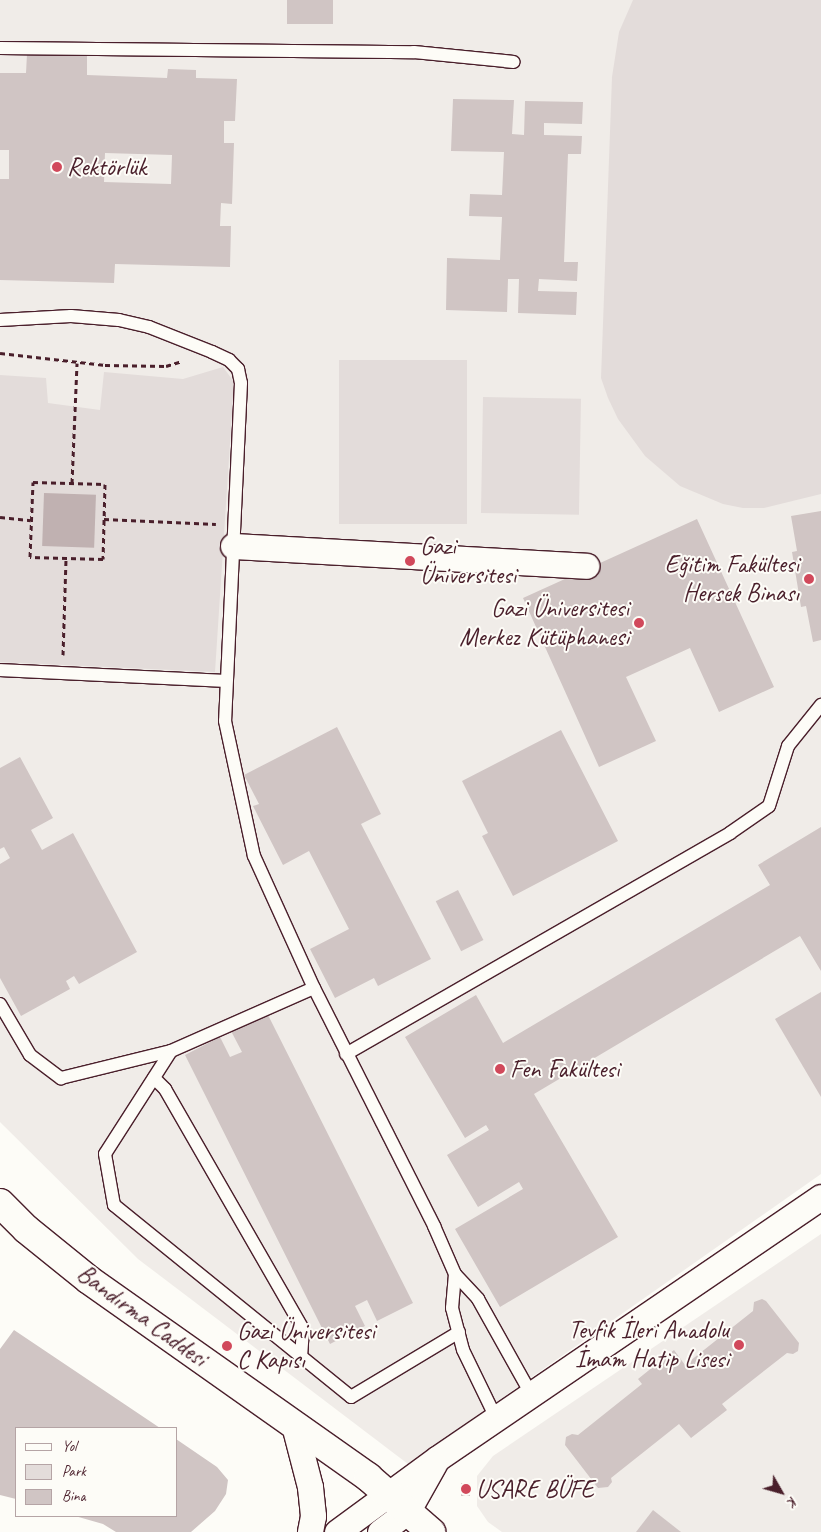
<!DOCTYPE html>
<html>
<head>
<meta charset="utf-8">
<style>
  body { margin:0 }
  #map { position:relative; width:821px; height:1532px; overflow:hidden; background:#fdfcf7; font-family:Caveat,sans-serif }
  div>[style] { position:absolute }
  .built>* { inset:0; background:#f0ece8 }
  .green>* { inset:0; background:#e3dcda; transform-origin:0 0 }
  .water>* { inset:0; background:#c0b1b1; transform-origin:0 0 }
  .building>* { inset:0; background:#d0c5c4; transform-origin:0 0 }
  .path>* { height:3px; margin-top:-1.5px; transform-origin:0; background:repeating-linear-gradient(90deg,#4a1f2b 0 5px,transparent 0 9px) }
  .roads { filter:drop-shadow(1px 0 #4a1f2b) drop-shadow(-1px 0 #4a1f2b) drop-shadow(0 1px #4a1f2b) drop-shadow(0 -1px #4a1f2b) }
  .service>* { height:12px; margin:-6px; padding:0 6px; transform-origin:6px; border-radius:6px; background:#fdfcf7 }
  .minor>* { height:25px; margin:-12.5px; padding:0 12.5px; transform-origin:12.5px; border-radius:12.5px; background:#fdfcf7 }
  .secondary>* { height:28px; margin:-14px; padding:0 14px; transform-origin:14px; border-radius:14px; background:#fdfcf7 }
  .dots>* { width:14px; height:14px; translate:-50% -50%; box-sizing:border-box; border:2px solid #fdfcf7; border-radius:50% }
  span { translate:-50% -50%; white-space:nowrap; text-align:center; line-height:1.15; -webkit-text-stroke:4px #fdfcf7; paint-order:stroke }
  .poi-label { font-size:25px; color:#4a1f2b }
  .left { translate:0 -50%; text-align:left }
  .right { translate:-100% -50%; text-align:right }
  .street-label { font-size:25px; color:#4a1f2b }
  .legend { position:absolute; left:15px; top:1427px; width:162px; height:90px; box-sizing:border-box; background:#fdfcf7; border:1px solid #b5a4a5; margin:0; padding:6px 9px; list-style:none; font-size:15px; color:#4a1f2b }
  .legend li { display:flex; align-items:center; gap:10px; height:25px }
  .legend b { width:25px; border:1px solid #b5a4a5 }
  .north { position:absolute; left:756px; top:1467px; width:50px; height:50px; -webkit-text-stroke:4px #fdfcf7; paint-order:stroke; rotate:128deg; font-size:14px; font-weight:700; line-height:20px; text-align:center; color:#4a1f2b }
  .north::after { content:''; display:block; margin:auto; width:18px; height:22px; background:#4a1f2b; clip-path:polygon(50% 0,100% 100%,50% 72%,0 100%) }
</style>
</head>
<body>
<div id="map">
  <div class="built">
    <i style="clip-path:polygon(0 0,821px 0,821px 1174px,408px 1464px,138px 1259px,0 1122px)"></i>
    <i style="clip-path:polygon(821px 1234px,821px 1532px,502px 1532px,488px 1522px,477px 1506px,477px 1476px,493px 1456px)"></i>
  </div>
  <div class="green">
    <i style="clip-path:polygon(633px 0,821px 0,821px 494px,764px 508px,743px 508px,723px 504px,680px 486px,645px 456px,618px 419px,608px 398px,601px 378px,612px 77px,619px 32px)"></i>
    <i style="left:339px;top:360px;width:128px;height:164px"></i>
    <i style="clip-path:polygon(223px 367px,234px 382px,215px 672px,0 662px,0 375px,46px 378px,48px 403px,100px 410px,104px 372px,183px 379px)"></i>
    <i style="left:483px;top:397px;width:98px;height:116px;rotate:1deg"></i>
  </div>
  <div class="water">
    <i style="left:44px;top:493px;width:52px;height:53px;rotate:2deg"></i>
  </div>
  <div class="building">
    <i style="left:287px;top:0;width:46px;height:24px"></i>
    <i style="clip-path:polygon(evenodd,27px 54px,87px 56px,87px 75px,167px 78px,168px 69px,196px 70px,196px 78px,237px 79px,235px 121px,224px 121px,224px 143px,234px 143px,232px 204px,221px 203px,220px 226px,231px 226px,230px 267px,115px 264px,114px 283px,0 280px,0 179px,9px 179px,9px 150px,0 150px,0 73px,26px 73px,27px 54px,105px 153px,172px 155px,171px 184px,104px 182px,105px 153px)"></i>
    <i style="clip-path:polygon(453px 99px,514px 100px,512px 134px,524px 135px,525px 101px,583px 102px,582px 124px,544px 123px,544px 135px,582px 136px,581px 154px,568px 154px,564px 262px,578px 262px,577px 281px,539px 279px,538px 291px,577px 292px,576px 315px,518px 313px,519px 279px,508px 279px,507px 312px,446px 310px,447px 258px,500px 260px,502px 217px,469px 216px,470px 194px,502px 195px,504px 152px,451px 151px)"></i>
    <i style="clip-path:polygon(821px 511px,821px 640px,813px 642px,806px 606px,801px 607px,792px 552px,797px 551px,791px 516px)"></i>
    <i style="clip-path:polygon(697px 519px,774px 687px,719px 712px,690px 648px,626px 677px,656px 741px,599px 767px,523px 598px)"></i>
    <i style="clip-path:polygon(337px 727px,381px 814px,361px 824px,431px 959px,378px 986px,374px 978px,335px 998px,310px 949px,349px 929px,309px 851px,283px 865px,253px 806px,259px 804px,244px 775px)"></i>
    <i style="clip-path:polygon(561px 730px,618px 841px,513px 896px,482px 836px,488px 833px,462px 781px)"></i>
    <i style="clip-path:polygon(20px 757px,53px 818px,31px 830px,42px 850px,73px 833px,137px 952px,79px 984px,74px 976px,66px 981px,70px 989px,21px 1016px,0 978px,0 864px,10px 858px,4px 847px,0 849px,0 768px)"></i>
    <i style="clip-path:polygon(821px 827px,821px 971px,800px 936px,534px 1094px,618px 1237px,500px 1307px,455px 1229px,523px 1189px,519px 1182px,478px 1207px,447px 1155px,489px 1130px,486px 1125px,465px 1138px,405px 1037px,476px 995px,503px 1043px,770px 885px,758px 865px)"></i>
    <i style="left:458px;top:890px;width:56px;height:25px;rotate:63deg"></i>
    <i style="clip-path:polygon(821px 992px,821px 1097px,775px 1019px)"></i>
    <i style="clip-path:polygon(267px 1013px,413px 1303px,377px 1321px,367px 1300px,355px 1306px,365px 1326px,330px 1344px,185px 1055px,220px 1037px,230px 1057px,242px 1052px,231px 1031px)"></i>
    <i style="clip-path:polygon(762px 1299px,766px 1301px,799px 1343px,798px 1351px,793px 1354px,787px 1353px,722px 1404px,727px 1410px,691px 1438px,679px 1424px,611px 1478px,612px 1482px,608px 1487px,598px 1488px,565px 1445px,566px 1437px,572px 1434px,578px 1435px,642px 1384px,638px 1379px,674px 1350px,685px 1365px,753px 1311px,754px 1302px)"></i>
    <i style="clip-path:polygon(14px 1330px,160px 1428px,16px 1428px,16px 1499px,0 1495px,0 1349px)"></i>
    <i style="clip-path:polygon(176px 1439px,217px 1467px,228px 1480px,226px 1494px,215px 1511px,191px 1532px,116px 1532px,103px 1524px,75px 1516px,176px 1516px)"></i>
    <i style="left:461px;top:1483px;width:9px;height:13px"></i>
    <i style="clip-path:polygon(653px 1510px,681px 1532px,636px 1532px)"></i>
  </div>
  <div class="path">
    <i style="left:0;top:353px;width:106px;rotate:6.5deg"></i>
    <i style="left:105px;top:365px;width:61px;rotate:0.9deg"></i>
    <i style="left:166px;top:366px;width:17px;rotate:-17deg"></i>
    <i style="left:33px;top:482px;width:72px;rotate:1.6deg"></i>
    <i style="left:105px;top:484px;width:75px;rotate:91.5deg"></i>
    <i style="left:103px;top:559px;width:73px;rotate:-178.4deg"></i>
    <i style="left:30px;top:557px;width:75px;rotate:-87.7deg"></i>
    <i style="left:72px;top:483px;width:120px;rotate:-87.6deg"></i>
    <i style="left:0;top:517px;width:31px;rotate:6deg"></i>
    <i style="left:104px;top:519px;width:112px;rotate:2.6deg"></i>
    <i style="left:63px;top:655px;width:97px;rotate:-88.2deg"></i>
  </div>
  <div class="roads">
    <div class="service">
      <i style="left:0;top:48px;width:414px;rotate:0.6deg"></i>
      <i style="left:414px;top:52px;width:100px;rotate:5.7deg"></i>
      <i style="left:0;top:320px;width:71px;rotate:-3.2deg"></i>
      <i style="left:71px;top:316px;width:48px;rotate:4.8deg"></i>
      <i style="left:119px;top:320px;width:31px;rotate:13deg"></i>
      <i style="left:149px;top:327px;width:68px;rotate:21.6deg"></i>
      <i style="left:212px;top:352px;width:19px;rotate:25deg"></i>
      <i style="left:229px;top:360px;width:13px;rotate:45deg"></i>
      <i style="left:238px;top:369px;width:14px;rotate:78deg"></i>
      <i style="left:241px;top:383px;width:338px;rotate:92.7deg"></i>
      <i style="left:225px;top:721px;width:138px;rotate:77.9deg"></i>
      <i style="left:254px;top:856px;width:145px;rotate:65.6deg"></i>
      <i style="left:314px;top:988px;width:267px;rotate:63.2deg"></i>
      <i style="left:434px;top:1226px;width:52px;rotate:66.4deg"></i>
      <i style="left:455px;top:1274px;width:34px;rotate:47deg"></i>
      <i style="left:478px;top:1299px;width:109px;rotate:60.8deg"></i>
      <i style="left:0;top:670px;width:226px;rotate:2.8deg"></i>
      <i style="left:0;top:1004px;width:59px;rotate:59.5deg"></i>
      <i style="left:30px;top:1055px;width:39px;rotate:37deg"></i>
      <i style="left:61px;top:1078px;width:113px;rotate:-13.8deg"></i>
      <i style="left:171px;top:1051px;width:156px;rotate:-23.8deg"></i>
      <i style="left:171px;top:1051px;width:122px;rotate:122.7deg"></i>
      <i style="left:105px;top:1154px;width:52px;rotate:80deg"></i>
      <i style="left:114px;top:1205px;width:305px;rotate:39deg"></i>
      <i style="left:351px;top:1397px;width:126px;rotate:-31deg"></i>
      <i style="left:346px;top:1054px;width:443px;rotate:-29.9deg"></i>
      <i style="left:730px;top:833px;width:47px;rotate:-34.7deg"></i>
      <i style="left:769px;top:806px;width:63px;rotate:-72.4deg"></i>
      <i style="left:788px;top:746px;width:53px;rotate:-51.2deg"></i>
      <i style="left:154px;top:1078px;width:16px;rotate:45deg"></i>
      <i style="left:165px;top:1089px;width:277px;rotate:60.1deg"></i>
      <i style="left:303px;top:1329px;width:27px;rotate:94deg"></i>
      <i style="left:455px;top:1274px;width:34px;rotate:95deg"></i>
      <i style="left:452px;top:1308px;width:43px;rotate:75.3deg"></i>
      <i style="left:463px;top:1350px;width:76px;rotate:64.1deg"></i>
    </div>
    <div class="minor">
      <i style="left:233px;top:546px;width:354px;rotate:3.2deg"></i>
      <i style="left:294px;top:1425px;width:64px;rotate:75.5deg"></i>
      <i style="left:310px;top:1487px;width:29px;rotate:84deg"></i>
      <i style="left:313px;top:1516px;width:16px;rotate:101deg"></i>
      <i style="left:337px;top:1532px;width:125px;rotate:-36.2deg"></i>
      <i style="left:438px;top:1458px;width:463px;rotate:-34.3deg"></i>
      <i style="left:380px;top:1532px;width:34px;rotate:-37deg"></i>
      <i style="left:407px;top:1512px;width:55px;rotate:-60.6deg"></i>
    </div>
    <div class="secondary">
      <i style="left:0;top:1203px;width:37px;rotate:45deg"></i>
      <i style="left:26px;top:1229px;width:81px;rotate:39deg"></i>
      <i style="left:89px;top:1280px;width:342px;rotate:35.2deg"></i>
      <i style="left:368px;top:1477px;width:84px;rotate:41.1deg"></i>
    </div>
  </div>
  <div class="dots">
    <i style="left:57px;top:167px;background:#d1495b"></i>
    <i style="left:410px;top:561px;background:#d1495b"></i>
    <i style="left:809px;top:579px;background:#d1495b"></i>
    <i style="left:639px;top:623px;background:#d1495b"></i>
    <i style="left:500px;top:1069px;background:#d1495b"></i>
    <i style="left:739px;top:1345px;background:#d1495b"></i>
    <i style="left:227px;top:1346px;background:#d1495b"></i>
    <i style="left:466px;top:1489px;background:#d1495b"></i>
  </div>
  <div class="poi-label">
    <span class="left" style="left:67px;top:167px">Rektörlük</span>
    <span class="left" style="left:420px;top:561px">Gazi<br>Üniversitesi</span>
    <span class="right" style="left:799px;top:579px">Eğitim Fakültesi<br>Hersek Binası</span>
    <span class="right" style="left:629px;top:623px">Gazi Üniversitesi<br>Merkez Kütüphanesi</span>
    <span class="left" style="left:510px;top:1069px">Fen Fakültesi</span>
    <span class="right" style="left:729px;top:1345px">Tevfik İleri Anadolu<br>İmam Hatip Lisesi</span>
    <span class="left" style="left:237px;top:1346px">Gazi Üniversitesi<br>C Kapısı</span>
    <span class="left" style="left:476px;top:1489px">USARE BÜFE</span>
  </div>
  <div class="street-label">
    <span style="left:142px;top:1316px;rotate:36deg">Bandırma Caddesi</span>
  </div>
  <ul class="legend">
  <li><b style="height:6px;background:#fdfcf7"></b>Yol</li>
  <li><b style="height:14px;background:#e3dcda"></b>Park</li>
  <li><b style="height:14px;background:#d0c5c4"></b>Bina</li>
  </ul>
  <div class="north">K</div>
</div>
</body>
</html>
